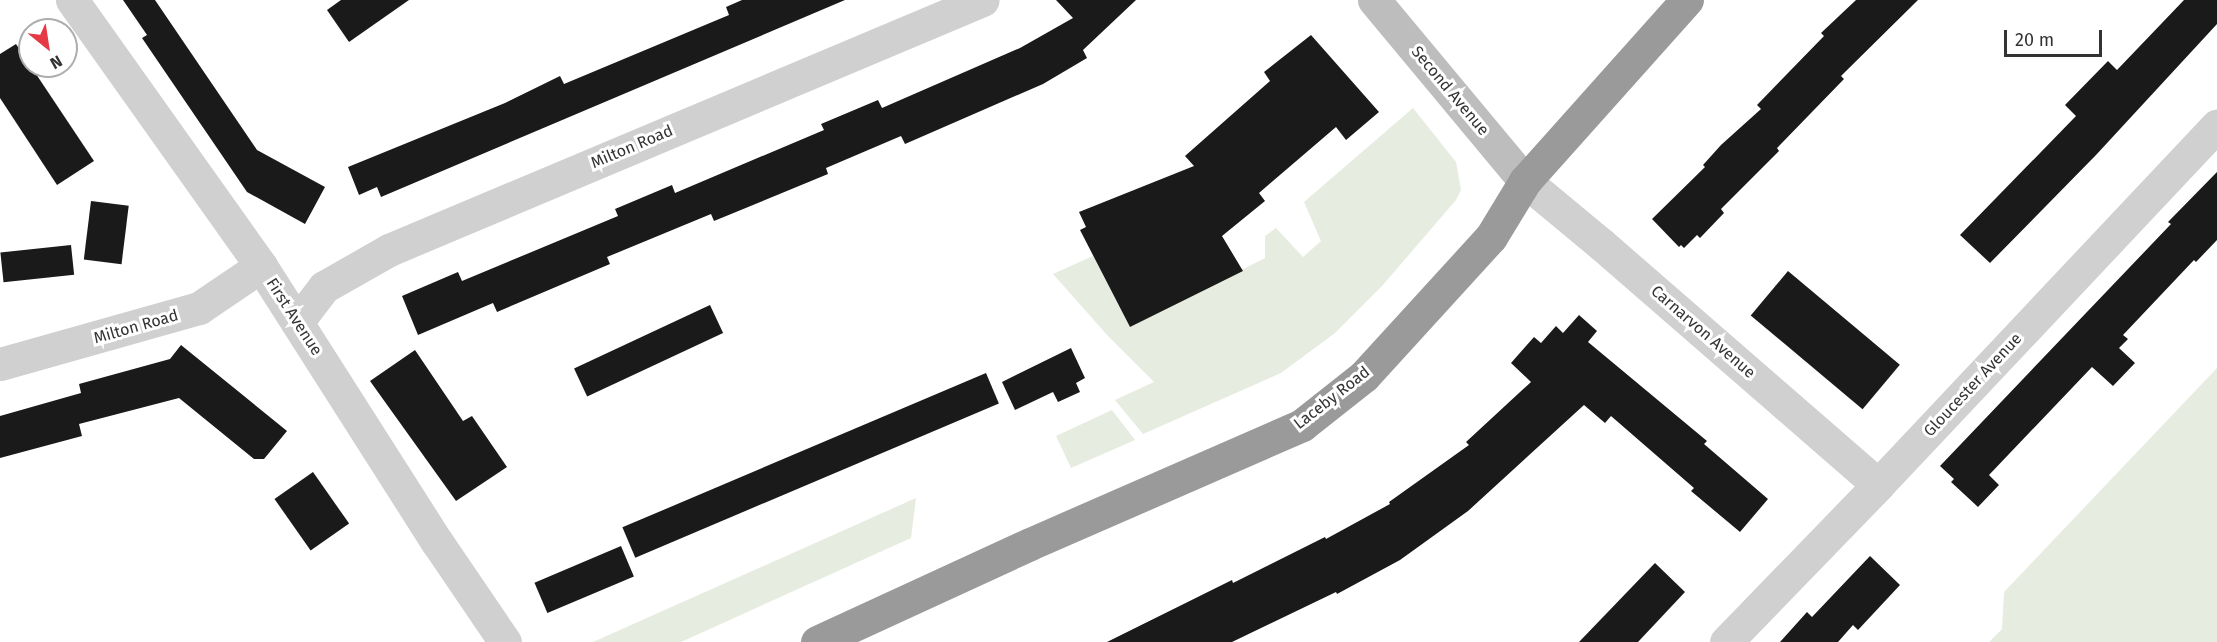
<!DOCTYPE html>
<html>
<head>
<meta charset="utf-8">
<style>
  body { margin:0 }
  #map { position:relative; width:2217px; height:642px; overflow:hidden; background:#fff; font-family:"Fira Sans",sans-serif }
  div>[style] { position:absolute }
  .green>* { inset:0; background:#e6ecdf }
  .building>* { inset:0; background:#1a1a1a; transform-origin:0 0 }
  .street>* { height:33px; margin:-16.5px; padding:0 16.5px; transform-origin:16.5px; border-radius:16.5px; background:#d0d0d0 }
  .secondary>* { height:33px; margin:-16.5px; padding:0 16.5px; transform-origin:16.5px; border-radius:16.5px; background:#bdbdbd }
  .highway>* { height:33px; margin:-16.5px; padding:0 16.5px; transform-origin:16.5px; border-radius:16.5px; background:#9a9a9a }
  span { translate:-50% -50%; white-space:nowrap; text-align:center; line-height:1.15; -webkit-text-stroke:6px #fff; paint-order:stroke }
  .street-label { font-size:16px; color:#333 }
  .north { position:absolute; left:18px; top:18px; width:60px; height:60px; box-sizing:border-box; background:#fff; border:2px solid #adadad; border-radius:50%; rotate:150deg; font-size:16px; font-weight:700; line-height:24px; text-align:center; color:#333 }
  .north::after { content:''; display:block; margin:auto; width:21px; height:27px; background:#e63946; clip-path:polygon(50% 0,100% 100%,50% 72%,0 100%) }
  .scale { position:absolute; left:2004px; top:30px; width:98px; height:27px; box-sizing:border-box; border:3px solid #333; border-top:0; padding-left:8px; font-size:18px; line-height:21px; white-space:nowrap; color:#333; -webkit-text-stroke:4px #fff; paint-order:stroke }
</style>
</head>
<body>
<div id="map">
  <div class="green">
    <i style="clip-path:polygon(1413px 108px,1456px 162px,1461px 190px,1456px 200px,1382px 286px,1335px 333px,1281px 373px,1143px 434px,1115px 400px,1154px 382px,1108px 336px,1053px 274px,1093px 256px,1130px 327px,1265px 258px,1265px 236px,1276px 228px,1303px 257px,1321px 241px,1304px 202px)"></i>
    <i style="clip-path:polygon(2217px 368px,2217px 642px,1989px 642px,2002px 629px,2004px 592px)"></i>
    <i style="clip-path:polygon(1112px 410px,1135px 440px,1071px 468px,1056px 436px)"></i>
    <i style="clip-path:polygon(916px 498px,911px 538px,681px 642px,593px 642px)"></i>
  </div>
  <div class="building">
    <i style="clip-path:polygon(123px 0,155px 0,257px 150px,325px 187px,305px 224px,247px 192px,142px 38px,147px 35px)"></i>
    <i style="clip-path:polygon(341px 0,409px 0,349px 42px,327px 10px)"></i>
    <i style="clip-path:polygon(742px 0,845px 0,381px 197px,377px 187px,359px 195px,348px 167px,505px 103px,560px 76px,564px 84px,729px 15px,726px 7px)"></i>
    <i style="clip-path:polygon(1056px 0,1136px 0,1083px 50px,1087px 58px,1043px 84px,905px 144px,901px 136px,826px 168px,828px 174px,714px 221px,711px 214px,607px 257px,610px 264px,497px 312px,493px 303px,418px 335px,402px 296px,458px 272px,462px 281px,618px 216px,615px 209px,672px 185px,675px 193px,824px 130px,821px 124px,878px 100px,882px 108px,1020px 48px,1073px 18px)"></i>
    <i style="clip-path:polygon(1856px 0,1918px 0,1841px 76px,1844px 79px,1777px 148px,1779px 151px,1721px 209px,1724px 213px,1700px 238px,1697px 235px,1684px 248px,1681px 245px,1679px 247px,1652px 219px,1705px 167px,1703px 165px,1721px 145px,1761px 109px,1757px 105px,1824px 36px,1821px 33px)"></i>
    <i style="clip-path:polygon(2184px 0,2217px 0,2217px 24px,2096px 155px,1990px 263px,1960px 235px,2076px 116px,2065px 105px,2108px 61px,2117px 70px)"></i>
    <i style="clip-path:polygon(1311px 35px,1379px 112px,1346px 140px,1336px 127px,1259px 193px,1265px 201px,1222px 236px,1243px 271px,1130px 327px,1080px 230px,1086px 227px,1079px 212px,1194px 166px,1185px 156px,1270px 81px,1264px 72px)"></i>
    <i style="clip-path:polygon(16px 44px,94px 161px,57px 185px,0 98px,0 54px)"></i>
    <i style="clip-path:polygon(2217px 172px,2217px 240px,2196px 262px,2194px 260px,2123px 335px,2128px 339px,2119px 348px,2135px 363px,2113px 386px,2092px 367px,1989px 475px,1999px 485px,1978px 507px,1951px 482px,1954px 479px,1940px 466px,2171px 224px,2168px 222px)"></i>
    <i style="left:91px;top:201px;width:38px;height:59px;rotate:7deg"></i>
    <i style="left:71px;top:245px;width:30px;height:71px;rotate:84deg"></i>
    <i style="left:1788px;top:271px;width:146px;height:58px;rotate:40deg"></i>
    <i style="left:710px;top:305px;width:31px;height:150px;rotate:65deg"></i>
    <i style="clip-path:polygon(1579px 315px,1597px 331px,1588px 342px,1707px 441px,1704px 444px,1768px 499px,1740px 532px,1691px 491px,1694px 488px,1611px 416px,1605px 423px,1584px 405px,1468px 511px,1400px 560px,1337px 594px,1336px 592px,1232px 642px,1107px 642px,1232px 580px,1233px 583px,1325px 537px,1326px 539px,1390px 504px,1389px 502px,1469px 445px,1466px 442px,1531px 382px,1511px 363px,1534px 337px,1541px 343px,1556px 326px,1563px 333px)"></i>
    <i style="clip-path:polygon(181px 345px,287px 431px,264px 459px,254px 459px,179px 398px,79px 424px,82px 436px,0 458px,0 416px,81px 393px,79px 384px,170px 359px)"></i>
    <i style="clip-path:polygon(1071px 348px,1085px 378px,1076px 383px,1080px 392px,1058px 402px,1053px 392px,1015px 410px,1002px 382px)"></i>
    <i style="clip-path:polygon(415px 350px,463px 421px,472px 416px,507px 467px,456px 501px,370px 381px)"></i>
    <i style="left:986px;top:373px;width:33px;height:395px;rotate:67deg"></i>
    <i style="left:313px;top:472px;width:63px;height:47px;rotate:55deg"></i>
    <i style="left:621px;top:546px;width:33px;height:94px;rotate:67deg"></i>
    <i style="clip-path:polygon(1870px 556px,1900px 585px,1858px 630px,1853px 625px,1838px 642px,1780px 642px,1807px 612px,1812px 617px)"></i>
    <i style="clip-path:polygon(1655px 563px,1685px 592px,1638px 642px,1579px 642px)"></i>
  </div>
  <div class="street">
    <i style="left:72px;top:0;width:326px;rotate:54.6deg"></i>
    <i style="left:261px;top:266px;width:327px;rotate:57.5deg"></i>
    <i style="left:437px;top:542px;width:121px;rotate:55.8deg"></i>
    <i style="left:1525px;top:181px;width:99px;rotate:39.7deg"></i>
    <i style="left:1601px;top:244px;width:367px;rotate:41deg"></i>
    <i style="left:298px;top:321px;width:43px;rotate:-52.6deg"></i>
    <i style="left:324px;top:287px;width:75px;rotate:-29.6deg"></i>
    <i style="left:389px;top:250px;width:644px;rotate:-22.83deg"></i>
    <i style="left:0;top:364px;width:207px;rotate:-15.7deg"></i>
    <i style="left:199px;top:308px;width:75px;rotate:-34.1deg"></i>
    <i style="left:1726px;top:642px;width:219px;rotate:-45.9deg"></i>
    <i style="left:1878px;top:485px;width:494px;rotate:-46.7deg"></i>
  </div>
  <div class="secondary">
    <i style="left:1374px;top:0;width:236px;rotate:50.2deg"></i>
  </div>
  <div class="highway">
    <i style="left:817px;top:642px;width:234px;rotate:-24.7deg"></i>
    <i style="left:1030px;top:544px;width:297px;rotate:-23.6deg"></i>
    <i style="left:1302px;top:425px;width:79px;rotate:-38.3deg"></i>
    <i style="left:1364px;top:376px;width:188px;rotate:-47.6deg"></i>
    <i style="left:1491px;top:237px;width:66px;rotate:-58.7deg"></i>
    <i style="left:1525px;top:181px;width:243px;rotate:-48.2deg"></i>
  </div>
  <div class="street-label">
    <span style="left:1450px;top:91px;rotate:50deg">Second Avenue</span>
    <span style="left:632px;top:147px;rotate:-23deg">Milton Road</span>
    <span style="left:294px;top:317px;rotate:57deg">First Avenue</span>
    <span style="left:136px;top:327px;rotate:-16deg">Milton Road</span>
    <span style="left:1703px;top:332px;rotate:41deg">Carnarvon Avenue</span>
    <span style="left:1973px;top:385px;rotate:-47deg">Gloucester Avenue</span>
    <span style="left:1332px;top:398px;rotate:-38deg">Laceby Road</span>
  </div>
  <div class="north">N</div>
  <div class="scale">20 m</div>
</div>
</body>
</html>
